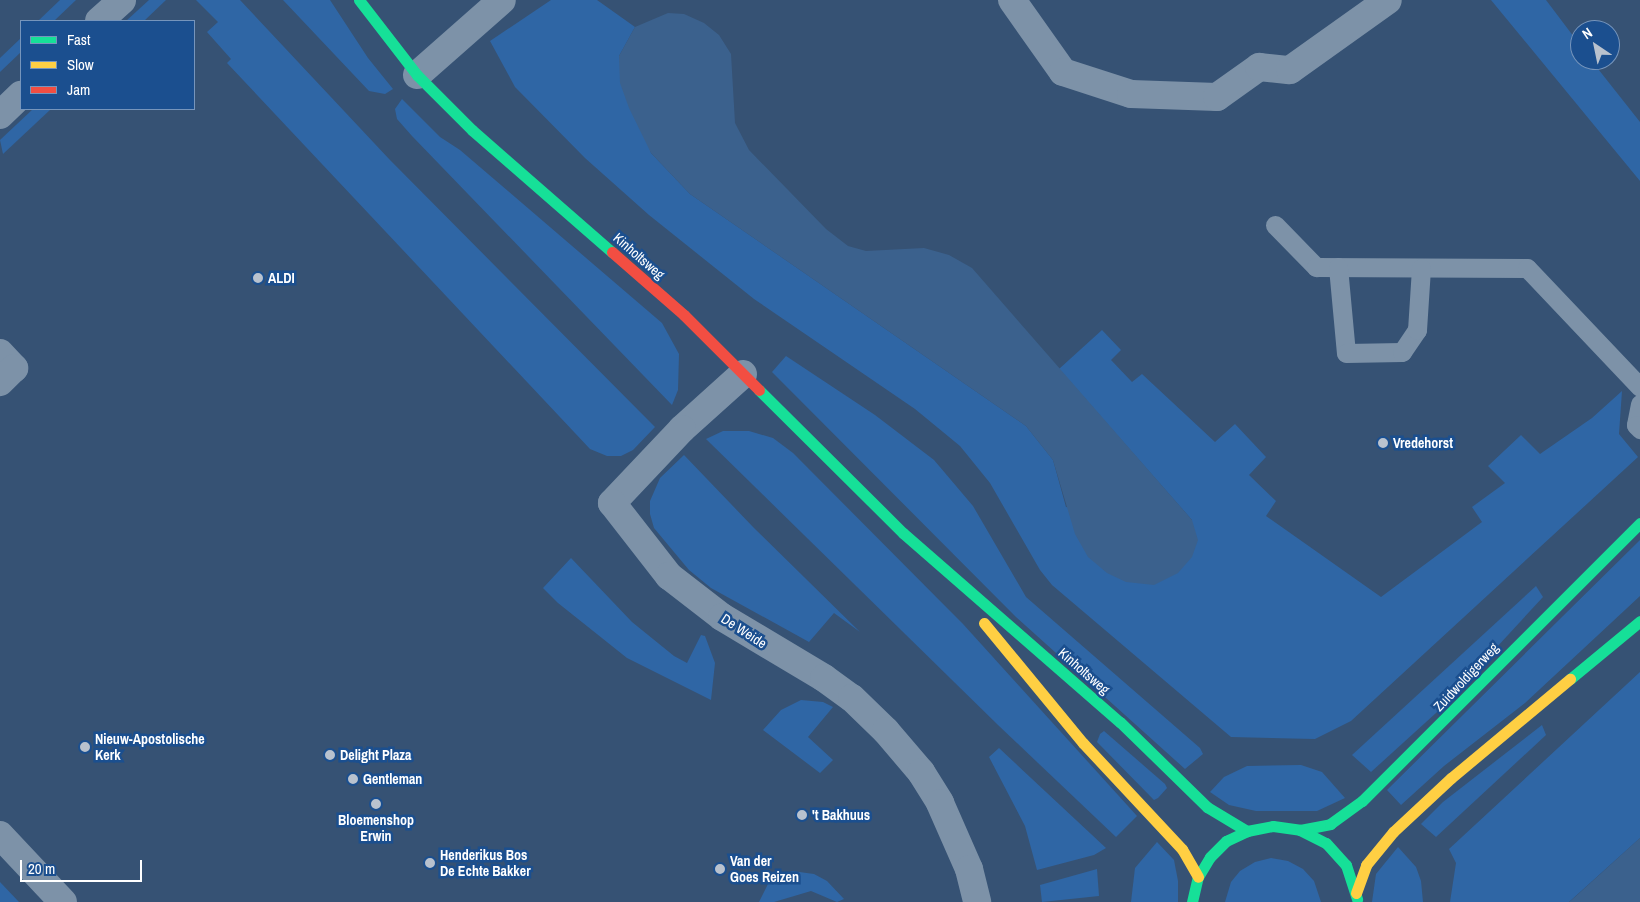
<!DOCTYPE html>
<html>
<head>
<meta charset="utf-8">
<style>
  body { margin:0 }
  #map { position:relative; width:1640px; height:902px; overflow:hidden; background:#365274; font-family:"Archivo Narrow",sans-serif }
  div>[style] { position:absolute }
  .green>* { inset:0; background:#2f66a5 }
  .water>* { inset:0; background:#3b618d }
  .lane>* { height:19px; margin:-9.5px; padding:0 9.5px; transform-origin:9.5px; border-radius:9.5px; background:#7d92a8 }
  .street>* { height:28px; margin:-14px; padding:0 14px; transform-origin:14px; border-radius:14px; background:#7d92a8 }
  .fast>* { height:11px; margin:-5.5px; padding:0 5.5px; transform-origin:5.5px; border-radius:5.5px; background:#16e098 }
  .slow>* { height:11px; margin:-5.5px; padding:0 5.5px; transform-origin:5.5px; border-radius:5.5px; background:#ffcf43 }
  .jam>* { height:11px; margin:-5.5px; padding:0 5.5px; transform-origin:5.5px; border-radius:5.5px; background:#f24e42 }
  .dots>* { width:14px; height:14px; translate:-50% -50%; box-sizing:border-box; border:2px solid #1b4f8f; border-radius:50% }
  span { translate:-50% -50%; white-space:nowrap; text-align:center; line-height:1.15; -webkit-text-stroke:5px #1b4f8f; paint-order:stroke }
  .street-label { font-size:14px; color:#fff }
  .poi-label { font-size:14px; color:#fff; font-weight:700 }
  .left { translate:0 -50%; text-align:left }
  .legend { position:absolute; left:20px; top:20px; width:175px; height:90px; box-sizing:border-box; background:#1b4f8f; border:1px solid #7695bc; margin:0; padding:6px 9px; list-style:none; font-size:15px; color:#fff }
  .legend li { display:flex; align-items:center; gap:10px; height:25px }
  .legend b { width:25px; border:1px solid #7695bc }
  .north { position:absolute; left:1570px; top:20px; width:50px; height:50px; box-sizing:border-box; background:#1b4f8f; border:1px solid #7695bc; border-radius:50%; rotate:326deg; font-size:14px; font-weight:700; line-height:20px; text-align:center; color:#fff }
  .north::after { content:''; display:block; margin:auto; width:18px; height:22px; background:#b9c2ce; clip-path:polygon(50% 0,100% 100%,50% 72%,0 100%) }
  .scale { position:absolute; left:20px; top:860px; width:122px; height:22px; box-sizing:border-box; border:2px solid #fff; border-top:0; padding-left:6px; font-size:15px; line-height:18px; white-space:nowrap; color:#fff; -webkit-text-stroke:4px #1b4f8f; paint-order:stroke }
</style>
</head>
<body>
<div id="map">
  <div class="green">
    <i style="clip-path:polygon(60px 0,76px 0,54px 21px,38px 21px)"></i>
    <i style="clip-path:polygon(149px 0,166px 0,144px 21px,126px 21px)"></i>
    <i style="clip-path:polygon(196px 0,240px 0,390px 160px,655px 427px,633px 450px,621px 456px,607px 456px,590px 449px,227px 63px,231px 59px,207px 32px,218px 22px)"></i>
    <i style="clip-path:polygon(283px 0,330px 0,368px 58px,393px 89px,385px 94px,369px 91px)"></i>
    <i style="clip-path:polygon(551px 0,597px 0,635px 27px,619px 56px,651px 153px,690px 194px,1026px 426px,1053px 460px,1066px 507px,1192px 520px,1059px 369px,1102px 330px,1121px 350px,1111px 360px,1132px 382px,1142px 374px,1215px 442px,1235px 424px,1266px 457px,1249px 475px,1276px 501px,1266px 516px,1381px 597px,1482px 522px,1472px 507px,1505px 483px,1488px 466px,1521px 435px,1540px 454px,1592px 418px,1622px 391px,1619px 434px,1638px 457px,1351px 721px,1315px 739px,1231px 737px,1052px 585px,1040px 570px,990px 483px,960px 446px,915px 409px,754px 299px,649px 215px,585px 158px,515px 87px,490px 41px)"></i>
    <i style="clip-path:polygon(1491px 0,1546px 0,1580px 45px,1580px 60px,1591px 60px,1640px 122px,1640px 181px)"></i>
    <i style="clip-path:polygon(21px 38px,21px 52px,0 72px,0 58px)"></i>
    <i style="clip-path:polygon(402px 99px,440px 137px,460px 150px,662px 323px,679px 354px,678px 390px,672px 405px,412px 136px,397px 119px,395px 109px)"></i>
    <i style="clip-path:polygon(33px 109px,51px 109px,3px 154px,0 140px)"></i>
    <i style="clip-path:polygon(786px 356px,875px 415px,934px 460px,973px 506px,1026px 597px,1200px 748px,1203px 754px,1185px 769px,1016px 617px,772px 372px)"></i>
    <i style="clip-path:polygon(723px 431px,749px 431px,773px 438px,793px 453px,963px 624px,1137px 816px,1116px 837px,998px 725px,706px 439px)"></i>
    <i style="clip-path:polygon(684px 455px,754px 528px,860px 632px,834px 613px,809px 642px,711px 588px,689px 570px,654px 528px,650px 514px,650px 501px,660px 478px)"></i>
    <i style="clip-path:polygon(1640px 540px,1640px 596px,1525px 703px,1444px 766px,1401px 805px,1387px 790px)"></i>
    <i style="clip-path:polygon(571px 558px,632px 622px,674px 656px,687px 663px,701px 635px,705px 636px,715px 663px,711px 700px,627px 658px,558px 603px,543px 588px)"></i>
    <i style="clip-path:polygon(1536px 586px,1543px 597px,1436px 713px,1371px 772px,1352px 755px)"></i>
    <i style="clip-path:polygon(1640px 672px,1640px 838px,1569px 902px,1450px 902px,1456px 863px,1449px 849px)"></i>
    <i style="clip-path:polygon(801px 700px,823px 702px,833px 707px,808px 737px,833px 760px,820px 773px,763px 730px,781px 710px)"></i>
    <i style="clip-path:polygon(1542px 725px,1546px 735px,1436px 837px,1421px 824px,1443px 802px)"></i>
    <i style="clip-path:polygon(1104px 731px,1165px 784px,1167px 788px,1158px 798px,1154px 800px,1097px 742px,1100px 734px)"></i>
    <i style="clip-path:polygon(999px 748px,1106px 848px,1094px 855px,1037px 870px,1025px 826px,989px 757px)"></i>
    <i style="clip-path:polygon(1301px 765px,1322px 772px,1345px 798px,1317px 811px,1256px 811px,1229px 805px,1210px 792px,1224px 777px,1247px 766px)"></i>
    <i style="clip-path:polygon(1157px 842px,1174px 860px,1178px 881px,1178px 902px,1131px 902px,1135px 868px)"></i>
    <i style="clip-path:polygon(1398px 847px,1416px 867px,1421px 881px,1423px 902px,1372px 902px,1376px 874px)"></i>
    <i style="clip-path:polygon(1271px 858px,1288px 861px,1303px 869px,1314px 881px,1321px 902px,1225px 902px,1231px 882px,1240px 871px,1255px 862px)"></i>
    <i style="clip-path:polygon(1097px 869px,1099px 896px,1042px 902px,1040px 885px)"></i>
    <i style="clip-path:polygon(792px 871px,814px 874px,827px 881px,844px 899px,837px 902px,811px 891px,774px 902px,759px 902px,768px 884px)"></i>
    <i style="clip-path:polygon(0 882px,19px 902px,0 902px)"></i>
  </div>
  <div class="water">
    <i style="clip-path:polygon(668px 13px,684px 14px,704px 23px,719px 35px,731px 54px,735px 123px,749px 150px,826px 229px,848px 246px,866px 251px,924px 248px,949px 255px,972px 268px,1192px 520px,1198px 540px,1192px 557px,1178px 573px,1154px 585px,1126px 582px,1107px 573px,1088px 557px,1075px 534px,1053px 460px,1026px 426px,690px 194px,651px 153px,629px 108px,620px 83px,619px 56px,635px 27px)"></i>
    <i style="clip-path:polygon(1640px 838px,1640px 902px,1569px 902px,1575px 897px)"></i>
  </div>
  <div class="lane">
    <i style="left:1275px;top:225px;width:59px;rotate:45.7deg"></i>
    <i style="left:1316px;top:267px;width:211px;rotate:0.3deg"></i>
    <i style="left:1527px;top:268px;width:164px;rotate:46.5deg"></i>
    <i style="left:1338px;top:267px;width:86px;rotate:84.7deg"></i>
    <i style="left:1346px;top:353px;width:56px;rotate:-1deg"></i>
    <i style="left:1402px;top:352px;width:27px;rotate:-56deg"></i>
    <i style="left:1417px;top:330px;width:62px;rotate:-86.3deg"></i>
    <i style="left:1640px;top:404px;width:21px;rotate:101deg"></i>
    <i style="left:1636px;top:425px;width:6px;rotate:45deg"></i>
  </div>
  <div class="street">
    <i style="left:1012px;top:0;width:88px;rotate:54.7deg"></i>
    <i style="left:1063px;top:72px;width:71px;rotate:17.9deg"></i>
    <i style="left:1131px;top:94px;width:86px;rotate:2deg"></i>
    <i style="left:1217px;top:97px;width:52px;rotate:-35.5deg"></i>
    <i style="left:1259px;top:67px;width:31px;rotate:6deg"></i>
    <i style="left:1290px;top:70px;width:120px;rotate:-35.5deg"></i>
    <i style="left:99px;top:21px;width:31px;rotate:-42deg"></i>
    <i style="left:417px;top:75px;width:113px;rotate:-41.4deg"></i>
    <i style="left:0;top:115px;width:29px;rotate:-44deg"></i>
    <i style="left:0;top:353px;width:21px;rotate:47deg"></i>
    <i style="left:14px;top:368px;width:20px;rotate:135deg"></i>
    <i style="left:743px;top:374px;width:82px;rotate:138deg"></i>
    <i style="left:682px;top:429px;width:102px;rotate:133.4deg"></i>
    <i style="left:612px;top:503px;width:93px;rotate:52deg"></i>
    <i style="left:669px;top:576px;width:67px;rotate:37.7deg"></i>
    <i style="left:722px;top:617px;width:119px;rotate:30.9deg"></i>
    <i style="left:824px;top:678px;width:34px;rotate:36deg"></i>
    <i style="left:852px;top:698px;width:47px;rotate:44.1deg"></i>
    <i style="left:886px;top:731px;width:54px;rotate:49.5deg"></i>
    <i style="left:921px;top:772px;width:36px;rotate:58deg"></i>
    <i style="left:940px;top:803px;width:72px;rotate:66.3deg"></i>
    <i style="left:969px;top:869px;width:34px;rotate:76deg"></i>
    <i style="left:0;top:835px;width:92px;rotate:46.8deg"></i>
  </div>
  <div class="fast">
    <i style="left:359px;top:0;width:95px;rotate:52.3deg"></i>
    <i style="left:417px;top:75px;width:78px;rotate:45deg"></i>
    <i style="left:472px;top:130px;width:186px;rotate:41.1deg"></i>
    <i style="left:759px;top:390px;width:203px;rotate:44.8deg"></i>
    <i style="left:903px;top:533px;width:288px;rotate:41.1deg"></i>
    <i style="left:1120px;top:722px;width:122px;rotate:44.3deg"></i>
    <i style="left:1207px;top:807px;width:47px;rotate:31deg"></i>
    <i style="left:1570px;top:679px;width:91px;rotate:-39.6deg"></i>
    <i style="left:1300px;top:830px;width:31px;rotate:-11deg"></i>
    <i style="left:1330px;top:824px;width:39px;rotate:-36deg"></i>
    <i style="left:1362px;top:801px;width:393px;rotate:-45deg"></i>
    <i style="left:1192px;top:902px;width:26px;rotate:-77deg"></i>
    <i style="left:1198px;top:877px;width:23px;rotate:-59deg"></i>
    <i style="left:1210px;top:857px;width:23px;rotate:-45deg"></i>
    <i style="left:1226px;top:841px;width:23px;rotate:-25deg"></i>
    <i style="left:1247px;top:831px;width:26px;rotate:-11deg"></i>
    <i style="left:1273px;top:826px;width:27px;rotate:8deg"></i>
    <i style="left:1300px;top:830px;width:29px;rotate:27deg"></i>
    <i style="left:1326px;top:843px;width:30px;rotate:48deg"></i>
    <i style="left:1346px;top:865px;width:36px;rotate:72deg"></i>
  </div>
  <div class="slow">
    <i style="left:984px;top:623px;width:156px;rotate:50.5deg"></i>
    <i style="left:1083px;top:743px;width:145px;rotate:47deg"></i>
    <i style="left:1182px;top:849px;width:32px;rotate:60deg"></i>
    <i style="left:1356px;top:893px;width:30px;rotate:-70deg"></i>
    <i style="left:1366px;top:865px;width:43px;rotate:-50.7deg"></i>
    <i style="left:1393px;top:832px;width:79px;rotate:-43deg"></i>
    <i style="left:1451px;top:778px;width:155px;rotate:-39.8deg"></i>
  </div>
  <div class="jam">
    <i style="left:612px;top:252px;width:96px;rotate:41.2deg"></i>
    <i style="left:684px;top:315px;width:106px;rotate:45deg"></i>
  </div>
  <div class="dots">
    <i style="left:258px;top:278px;background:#b9c2ce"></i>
    <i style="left:1383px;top:443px;background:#b9c2ce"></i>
    <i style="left:85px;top:747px;background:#b9c2ce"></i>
    <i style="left:330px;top:755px;background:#b9c2ce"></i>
    <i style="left:353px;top:779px;background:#b9c2ce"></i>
    <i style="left:376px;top:804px;background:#b9c2ce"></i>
    <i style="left:802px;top:815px;background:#b9c2ce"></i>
    <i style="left:430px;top:863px;background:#b9c2ce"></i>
    <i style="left:720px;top:869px;background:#b9c2ce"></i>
  </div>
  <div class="street-label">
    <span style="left:639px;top:256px;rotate:41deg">Kinholtsweg</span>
    <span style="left:744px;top:631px;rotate:33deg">De Weide</span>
    <span style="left:1084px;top:671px;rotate:41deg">Kinholtsweg</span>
    <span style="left:1466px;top:677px;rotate:-47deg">Zuidwoldigerweg</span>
  </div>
  <div class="poi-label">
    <span class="left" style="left:268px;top:278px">ALDI</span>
    <span class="left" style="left:1393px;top:443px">Vredehorst</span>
    <span class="left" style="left:95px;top:747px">Nieuw-Apostolische<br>Kerk</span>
    <span class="left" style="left:340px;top:755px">Delight Plaza</span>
    <span class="left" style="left:363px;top:779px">Gentleman</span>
    <span class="left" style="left:812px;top:815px">'t Bakhuus</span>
    <span style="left:376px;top:828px">Bloemenshop<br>Erwin</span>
    <span class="left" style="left:440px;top:863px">Henderikus Bos<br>De Echte Bakker</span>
    <span class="left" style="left:730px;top:869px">Van der<br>Goes Reizen</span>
  </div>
  <ul class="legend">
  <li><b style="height:6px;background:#16e098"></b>Fast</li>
  <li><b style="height:6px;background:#ffcf43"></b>Slow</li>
  <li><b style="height:6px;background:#f24e42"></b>Jam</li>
  </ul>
  <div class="north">N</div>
  <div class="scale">20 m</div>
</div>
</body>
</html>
